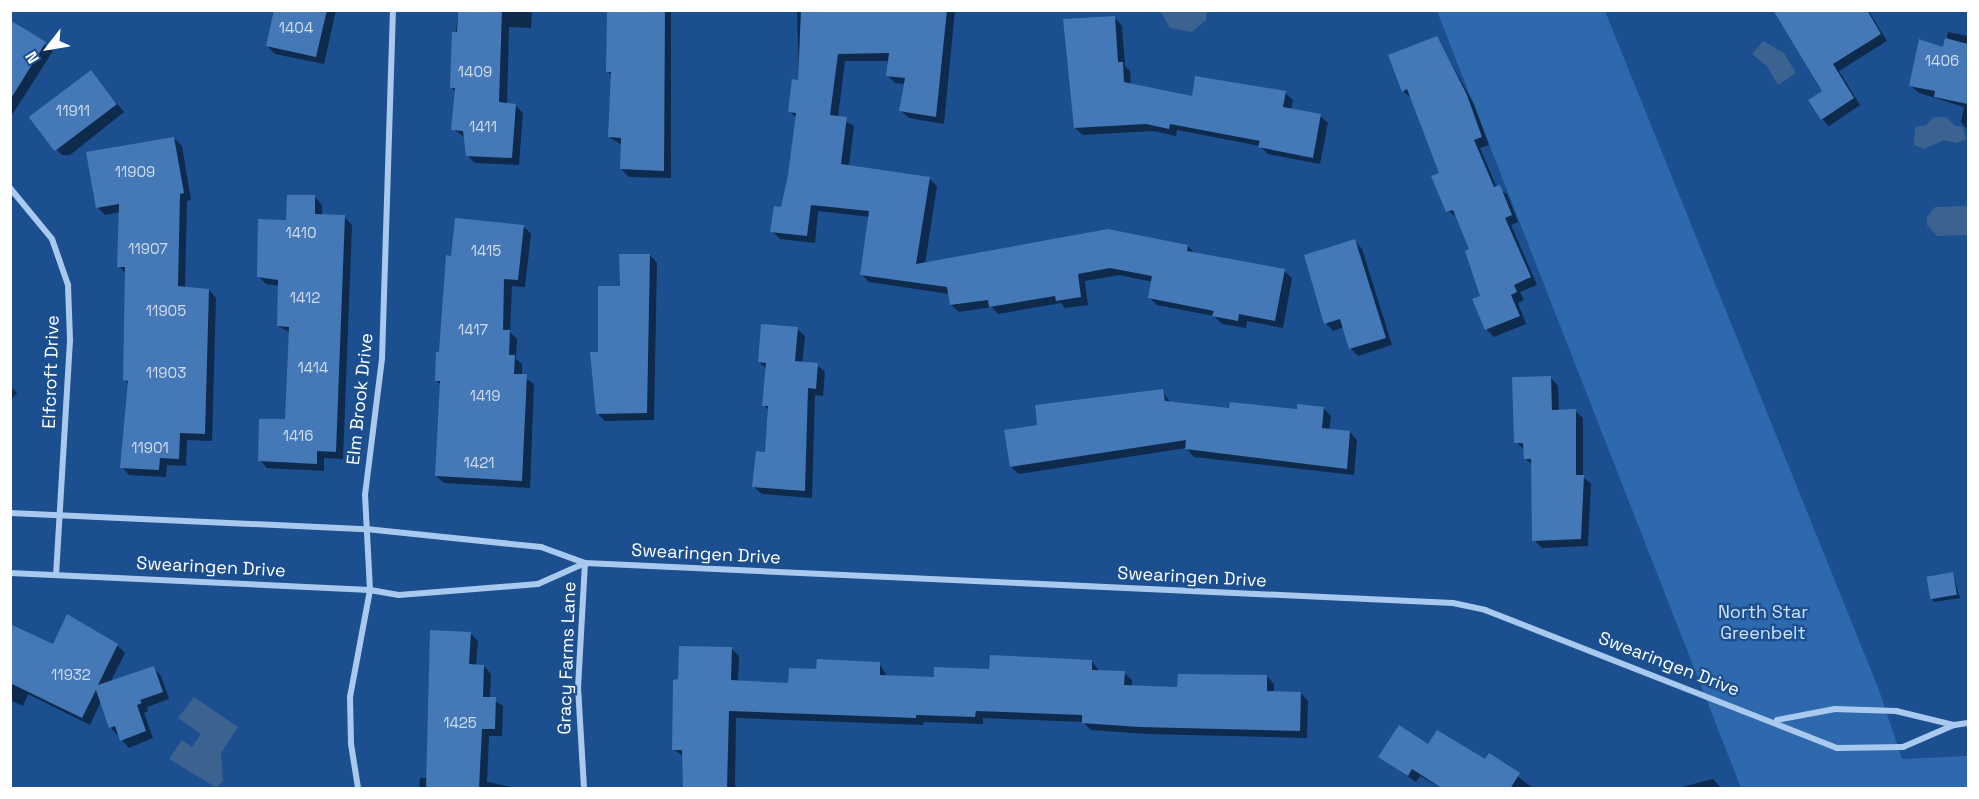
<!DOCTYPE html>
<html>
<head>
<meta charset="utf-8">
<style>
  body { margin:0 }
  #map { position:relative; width:1979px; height:799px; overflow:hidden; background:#1b4f8f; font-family:"Space Grotesk",sans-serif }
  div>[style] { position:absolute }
  .green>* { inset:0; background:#2e69ad }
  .water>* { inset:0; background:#3c6290 }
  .shadow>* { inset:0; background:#0007; transform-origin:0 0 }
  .building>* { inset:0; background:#4478b7; transform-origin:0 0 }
  .street>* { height:6px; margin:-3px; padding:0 3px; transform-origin:3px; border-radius:3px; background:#a9c9ee }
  span { translate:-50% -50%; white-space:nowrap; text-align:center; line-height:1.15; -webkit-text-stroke:4.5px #1b4f8f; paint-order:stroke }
  .number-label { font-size:15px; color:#d0dded }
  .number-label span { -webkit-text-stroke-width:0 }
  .street-label { font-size:18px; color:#fff }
  .park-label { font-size:18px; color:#cfe3fa }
  .frame { position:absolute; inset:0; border:12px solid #fff; pointer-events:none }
  .north { position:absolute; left:18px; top:18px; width:60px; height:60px; -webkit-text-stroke:4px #1b4f8f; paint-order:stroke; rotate:239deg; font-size:16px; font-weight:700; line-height:24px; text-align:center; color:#fff }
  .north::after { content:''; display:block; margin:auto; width:21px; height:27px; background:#fff; clip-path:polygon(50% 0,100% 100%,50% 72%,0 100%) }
</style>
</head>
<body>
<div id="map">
  <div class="green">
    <i style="clip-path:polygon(1437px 11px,1605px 11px,1879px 690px,1902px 759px,1968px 756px,1968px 788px,1741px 788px)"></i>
  </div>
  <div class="water">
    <i style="clip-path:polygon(1160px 11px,1207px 11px,1206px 20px,1192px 32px,1170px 28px)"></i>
    <i style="clip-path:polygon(1763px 41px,1784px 53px,1796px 73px,1778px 85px,1767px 66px,1752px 54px)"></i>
    <i style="clip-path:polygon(1934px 117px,1946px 117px,1955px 126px,1963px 127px,1966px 140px,1956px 143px,1944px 140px,1924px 149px,1914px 145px,1915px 127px,1926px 125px)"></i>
    <i style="clip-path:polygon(1968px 206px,1968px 235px,1937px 236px,1927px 225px,1927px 217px,1935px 207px)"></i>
    <i style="clip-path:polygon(194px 697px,238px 727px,221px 753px,223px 780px,217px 788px,169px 759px,182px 740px,192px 747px,201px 734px,178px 718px)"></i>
  </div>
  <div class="shadow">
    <i style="clip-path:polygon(275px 10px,336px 10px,324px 64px,275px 54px,267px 46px)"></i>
    <i style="clip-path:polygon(458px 10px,532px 10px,531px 28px,509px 27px,507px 104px,515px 105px,523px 113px,519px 165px,475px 163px,467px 155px,464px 137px,453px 129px,456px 92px,451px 87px)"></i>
    <i style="clip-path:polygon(608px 10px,671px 10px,671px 178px,629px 177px,621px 169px,622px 145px,609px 137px,612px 76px,607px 71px)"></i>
    <i style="clip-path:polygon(797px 10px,955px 10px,944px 124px,909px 118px,901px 111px,905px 84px,895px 83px,887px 75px,890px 61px,845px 61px,838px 117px,854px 126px,849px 166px,929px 178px,937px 186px,925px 264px,1188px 246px,1195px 254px,1284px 271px,1292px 278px,1283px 328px,1247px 321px,1246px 328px,1222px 324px,1214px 316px,1157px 305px,1150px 298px,1153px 282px,1119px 275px,1085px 281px,1088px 305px,1065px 308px,1061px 303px,998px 314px,992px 307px,959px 312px,951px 305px,949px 294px,869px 282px,861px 274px,870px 217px,818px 211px,815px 243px,780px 239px,772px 231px,783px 209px,797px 118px,789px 111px,799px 82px)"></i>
    <i style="clip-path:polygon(1774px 10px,1868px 10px,1887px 41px,1839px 71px,1860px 105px,1829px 126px,1822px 119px,1824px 91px)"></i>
    <i style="clip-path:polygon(1115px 18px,1122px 26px,1125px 66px,1130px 71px,1131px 85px,1193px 97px,1285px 93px,1293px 100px,1291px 110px,1320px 116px,1328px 123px,1320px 164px,1268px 154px,1260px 146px,1177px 130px,1176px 136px,1154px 131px,1083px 135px,1075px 128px)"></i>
    <i style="clip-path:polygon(10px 22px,53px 51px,10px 118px)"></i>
    <i style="clip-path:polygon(1948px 32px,1968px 36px,1968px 130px,1961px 122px,1964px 107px,1919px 93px,1911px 86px,1944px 49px)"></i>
    <i style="clip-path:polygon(1437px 38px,1474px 104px,1489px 145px,1480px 148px,1497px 188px,1507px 194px,1518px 222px,1511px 225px,1537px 285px,1520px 292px,1524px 300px,1518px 303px,1526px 324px,1494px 337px,1486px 329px,1471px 250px,1458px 218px,1448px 211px,1441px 174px,1411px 98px,1403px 91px)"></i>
    <i style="clip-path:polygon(98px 80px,124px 112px,70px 155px,62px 155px,54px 147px)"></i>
    <i style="clip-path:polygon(174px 138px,182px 146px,191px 200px,187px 201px,185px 288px,209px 290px,216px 298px,212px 441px,187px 440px,186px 466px,167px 465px,166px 477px,129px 475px,122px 467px,129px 384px,125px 380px,126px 274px,119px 266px,120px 212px,105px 215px,97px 207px)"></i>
    <i style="clip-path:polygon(315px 197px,322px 205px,322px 216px,344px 217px,352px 225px,343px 459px,324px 458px,324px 471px,267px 468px,260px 460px,286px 420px,291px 333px,278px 326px,280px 286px,266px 284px,258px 276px,287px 221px)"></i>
    <i style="clip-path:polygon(523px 226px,531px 234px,525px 287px,512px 286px,510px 332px,517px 339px,516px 359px,522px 364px,522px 376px,534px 384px,530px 488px,444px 483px,436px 476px,441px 385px,436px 381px,452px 257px)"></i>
    <i style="clip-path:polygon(1355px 241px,1362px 249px,1392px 345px,1358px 356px,1350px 348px,1344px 327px,1333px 331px,1326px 323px)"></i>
    <i style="clip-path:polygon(650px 255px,657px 263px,654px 420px,605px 421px,597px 413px,599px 354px,621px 288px)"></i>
    <i style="clip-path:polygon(797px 329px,805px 336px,802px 364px,817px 365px,825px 372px,823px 396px,815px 395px,812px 498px,762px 494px,754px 487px,766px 453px,769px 411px,764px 405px,767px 369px,759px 362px)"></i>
    <i style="clip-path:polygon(1551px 378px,1558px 386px,1559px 411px,1575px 411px,1583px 418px,1583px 477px,1591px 484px,1588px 546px,1542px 548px,1534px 540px,1532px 465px,1525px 458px,1525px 450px,1516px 442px)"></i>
    <i style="left:10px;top:386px;width:10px;height:85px;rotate:45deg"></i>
    <i style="clip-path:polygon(1162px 390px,1171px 404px,1231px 410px,1323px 408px,1331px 416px,1329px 430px,1350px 432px,1357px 440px,1354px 475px,1194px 457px,1186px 448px,1019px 474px,1011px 467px,1039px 427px)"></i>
    <i style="clip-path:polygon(1953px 574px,1960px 598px,1934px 602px,1931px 598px)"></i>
    <i style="clip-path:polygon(10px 626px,53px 646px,117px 645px,125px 653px,110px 683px,154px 668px,161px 676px,169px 699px,147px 707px,148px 711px,144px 713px,153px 738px,129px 748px,110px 727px,101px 701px,90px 725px,28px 694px,23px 706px,10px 700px)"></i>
    <i style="clip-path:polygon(431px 631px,470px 633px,478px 641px,476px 666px,484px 666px,491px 674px,490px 698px,503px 706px,502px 736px,489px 736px,487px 782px,516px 788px,419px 788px,420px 778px,428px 778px)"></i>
    <i style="clip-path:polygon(731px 648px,739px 656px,738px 682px,790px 684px,818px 671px,879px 663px,887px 676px,935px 678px,1092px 661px,1099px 671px,1124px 673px,1132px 680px,1132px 687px,1179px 688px,1267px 676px,1274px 684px,1274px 693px,1301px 693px,1308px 701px,1307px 738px,1148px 734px,1091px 730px,1083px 722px,983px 718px,983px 724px,924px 722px,923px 725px,736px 718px,735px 785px,738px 788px,687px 788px,684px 757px,673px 749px,680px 681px)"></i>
    <i style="clip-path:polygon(1429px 746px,1485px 761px,1489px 755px,1533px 788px,1441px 788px,1420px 776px,1416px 782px,1380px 757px)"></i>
    <i style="clip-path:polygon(1713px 779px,1721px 788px,1678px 788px)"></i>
  </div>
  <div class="building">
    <i style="clip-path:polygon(274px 10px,327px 10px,316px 57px,266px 46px)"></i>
    <i style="clip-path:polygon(458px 10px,502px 10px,499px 102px,516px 104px,512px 158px,466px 156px,463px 131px,451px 130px,455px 88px,450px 88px,452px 32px,457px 32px)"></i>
    <i style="clip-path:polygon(607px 10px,665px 10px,664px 171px,620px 169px,621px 138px,608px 137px,611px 72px,606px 72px)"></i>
    <i style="clip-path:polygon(801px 10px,947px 10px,936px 117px,899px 111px,905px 78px,886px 76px,889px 53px,838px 54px,830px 115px,847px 117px,841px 164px,930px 177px,916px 264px,1108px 229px,1188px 245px,1187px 251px,1285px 269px,1275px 321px,1239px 314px,1238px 321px,1212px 316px,1214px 311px,1148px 298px,1152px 276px,1110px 268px,1078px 274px,1081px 297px,1056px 301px,1055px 296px,989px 307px,988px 300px,950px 305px,947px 287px,860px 275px,869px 211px,811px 205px,807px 236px,770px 232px,774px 206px,781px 207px,788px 175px,796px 113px,788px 112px,792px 79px,798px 80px)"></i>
    <i style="clip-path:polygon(1773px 10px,1867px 10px,1881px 34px,1833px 64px,1854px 98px,1821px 120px,1808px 100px,1822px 91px)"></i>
    <i style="clip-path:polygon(1115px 16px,1118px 62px,1123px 62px,1124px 82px,1192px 96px,1195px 76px,1286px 91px,1283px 107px,1321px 114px,1313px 158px,1258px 147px,1260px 141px,1170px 124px,1169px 129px,1146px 124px,1074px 128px,1063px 19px)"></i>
    <i style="clip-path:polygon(10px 20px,46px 42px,10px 100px)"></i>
    <i style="clip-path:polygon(1437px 36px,1467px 95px,1482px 137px,1474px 140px,1494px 187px,1500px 185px,1512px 215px,1505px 218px,1531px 277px,1514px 285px,1517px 292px,1511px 295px,1520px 316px,1485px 330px,1472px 299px,1480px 296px,1465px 251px,1469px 249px,1453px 210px,1446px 212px,1431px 176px,1439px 173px,1407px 89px,1402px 92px,1388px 55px)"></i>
    <i style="clip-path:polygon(1945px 38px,1968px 44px,1968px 104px,1934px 97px,1935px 91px,1909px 86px,1919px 39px,1943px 47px)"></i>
    <i style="left:91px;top:70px;width:43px;height:78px;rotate:53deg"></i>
    <i style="clip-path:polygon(174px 137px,184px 193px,180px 194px,178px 286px,209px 289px,205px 434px,180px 433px,179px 459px,160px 458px,159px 470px,120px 468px,128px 381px,123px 380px,125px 267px,117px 267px,119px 204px,96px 208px,86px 152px)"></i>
    <i style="clip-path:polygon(287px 195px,315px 195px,315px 214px,345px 215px,336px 452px,317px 451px,317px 464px,258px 461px,259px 419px,285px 419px,289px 327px,277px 326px,278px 280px,257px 277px,258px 219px,286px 220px)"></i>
    <i style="clip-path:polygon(455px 218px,524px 225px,518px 280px,504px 279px,503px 330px,510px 330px,509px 355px,515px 355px,514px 374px,527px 374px,522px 481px,435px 476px,440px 381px,435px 381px,436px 352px,439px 352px,446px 255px,451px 256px)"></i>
    <i style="clip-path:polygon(1355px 239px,1386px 338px,1349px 349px,1340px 319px,1324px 324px,1304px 255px)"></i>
    <i style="clip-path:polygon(619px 254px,650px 254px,647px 413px,596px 414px,590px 352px,598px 352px,598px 286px,620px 286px)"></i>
    <i style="clip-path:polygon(761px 324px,798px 327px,795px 361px,818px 363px,816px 389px,808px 388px,805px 491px,752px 487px,756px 451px,765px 452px,768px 406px,762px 406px,766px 363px,758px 362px)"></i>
    <i style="clip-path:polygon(1551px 376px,1552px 410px,1576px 409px,1576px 475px,1584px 475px,1581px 539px,1532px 541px,1531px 459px,1524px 459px,1523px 443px,1514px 443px,1512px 377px)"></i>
    <i style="clip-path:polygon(1163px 389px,1165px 401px,1229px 408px,1230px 402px,1297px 409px,1297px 404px,1324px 407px,1322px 428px,1350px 431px,1347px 469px,1185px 449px,1186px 440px,1010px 467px,1004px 430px,1037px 425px,1035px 405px)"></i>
    <i style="left:1953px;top:572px;width:23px;height:27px;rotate:80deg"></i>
    <i style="clip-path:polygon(67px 614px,118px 644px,98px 685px,154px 666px,163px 692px,140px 700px,142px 703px,137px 705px,146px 731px,120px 741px,115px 726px,109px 728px,96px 690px,82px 718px,10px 683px,10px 624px,53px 644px)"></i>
    <i style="clip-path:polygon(430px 630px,471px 632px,469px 664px,484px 665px,483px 697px,496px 697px,495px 729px,482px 729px,479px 789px,426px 789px)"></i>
    <i style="clip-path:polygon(679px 646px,732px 647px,731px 680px,788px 683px,789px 668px,816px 669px,817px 659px,880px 662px,880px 675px,934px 677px,934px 667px,989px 669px,990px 655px,1092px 660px,1092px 670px,1125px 671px,1124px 685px,1177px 687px,1178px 674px,1267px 675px,1267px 691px,1301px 692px,1300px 731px,1139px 727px,1082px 723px,1082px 715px,976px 711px,975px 717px,916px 715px,916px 718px,729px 711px,727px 789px,690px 789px,683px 787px,682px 750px,672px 750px,673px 680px,678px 679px)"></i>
    <i style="clip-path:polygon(1399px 725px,1428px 744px,1437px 730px,1485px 759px,1489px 753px,1520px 773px,1510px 789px,1443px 789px,1412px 769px,1408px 776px,1378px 757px)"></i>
  </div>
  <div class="street">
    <i style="left:10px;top:188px;width:66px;rotate:50.5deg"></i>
    <i style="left:52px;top:239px;width:49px;rotate:70.8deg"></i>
    <i style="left:68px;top:285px;width:55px;rotate:87.9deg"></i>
    <i style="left:70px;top:340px;width:235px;rotate:93.4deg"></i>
    <i style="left:10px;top:513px;width:356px;rotate:2.6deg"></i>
    <i style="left:366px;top:529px;width:176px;rotate:5.9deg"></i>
    <i style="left:541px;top:547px;width:47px;rotate:20deg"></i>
    <i style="left:585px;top:563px;width:869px;rotate:2.64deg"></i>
    <i style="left:1453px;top:603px;width:33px;rotate:12deg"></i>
    <i style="left:1485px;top:610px;width:378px;rotate:21.4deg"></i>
    <i style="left:1837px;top:748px;width:66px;rotate:-0.9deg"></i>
    <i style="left:1903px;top:747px;width:56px;rotate:-23.3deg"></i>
    <i style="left:10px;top:573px;width:360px;rotate:2.7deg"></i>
    <i style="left:370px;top:590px;width:29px;rotate:10deg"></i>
    <i style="left:399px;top:595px;width:139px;rotate:-4.5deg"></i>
    <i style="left:538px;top:584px;width:51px;rotate:-24.1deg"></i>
    <i style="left:1777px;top:720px;width:59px;rotate:-10.7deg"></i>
    <i style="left:1835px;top:709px;width:61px;rotate:1.9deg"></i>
    <i style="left:1896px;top:711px;width:60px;rotate:13.6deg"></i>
    <i style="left:1954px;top:725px;width:14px;rotate:-8deg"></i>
    <i style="left:358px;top:788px;width:45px;rotate:-99deg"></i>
    <i style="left:351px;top:744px;width:47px;rotate:-91.2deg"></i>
    <i style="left:350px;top:697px;width:109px;rotate:-79.4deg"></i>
    <i style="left:370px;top:590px;width:95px;rotate:-93deg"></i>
    <i style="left:365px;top:495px;width:137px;rotate:-82.9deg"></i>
    <i style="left:382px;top:359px;width:349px;rotate:-88.2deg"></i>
    <i style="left:584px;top:788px;width:100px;rotate:-93.4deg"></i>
    <i style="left:578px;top:688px;width:125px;rotate:-86.8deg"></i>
  </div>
  <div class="number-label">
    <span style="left:296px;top:28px">1404</span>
    <span style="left:1942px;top:61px">1406</span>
    <span style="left:475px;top:72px">1409</span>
    <span style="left:73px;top:111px">11911</span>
    <span style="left:483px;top:127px">1411</span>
    <span style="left:135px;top:172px">11909</span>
    <span style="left:301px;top:233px">1410</span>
    <span style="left:148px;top:249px">11907</span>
    <span style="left:486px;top:251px">1415</span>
    <span style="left:305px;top:298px">1412</span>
    <span style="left:166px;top:311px">11905</span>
    <span style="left:473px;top:330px">1417</span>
    <span style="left:313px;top:368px">1414</span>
    <span style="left:166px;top:373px">11903</span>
    <span style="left:485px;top:396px">1419</span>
    <span style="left:298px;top:436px">1416</span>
    <span style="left:150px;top:448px">11901</span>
    <span style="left:479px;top:463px">1421</span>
    <span style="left:71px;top:675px">11932</span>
    <span style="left:460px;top:723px">1425</span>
  </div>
  <div class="street-label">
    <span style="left:51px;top:372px;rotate:-88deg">Elfcroft Drive</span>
    <span style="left:360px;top:399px;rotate:-84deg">Elm Brook Drive</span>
    <span style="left:706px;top:554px;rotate:3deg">Swearingen Drive</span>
    <span style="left:211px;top:567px;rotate:3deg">Swearingen Drive</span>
    <span style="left:1192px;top:577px;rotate:3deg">Swearingen Drive</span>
    <span style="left:567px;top:658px;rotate:-88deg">Gracy Farms Lane</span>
    <span style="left:1669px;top:664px;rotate:21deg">Swearingen Drive</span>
  </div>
  <div class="park-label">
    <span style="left:1763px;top:623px">North Star<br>Greenbelt</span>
  </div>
  <div class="frame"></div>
  <div class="north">N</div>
</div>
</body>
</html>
